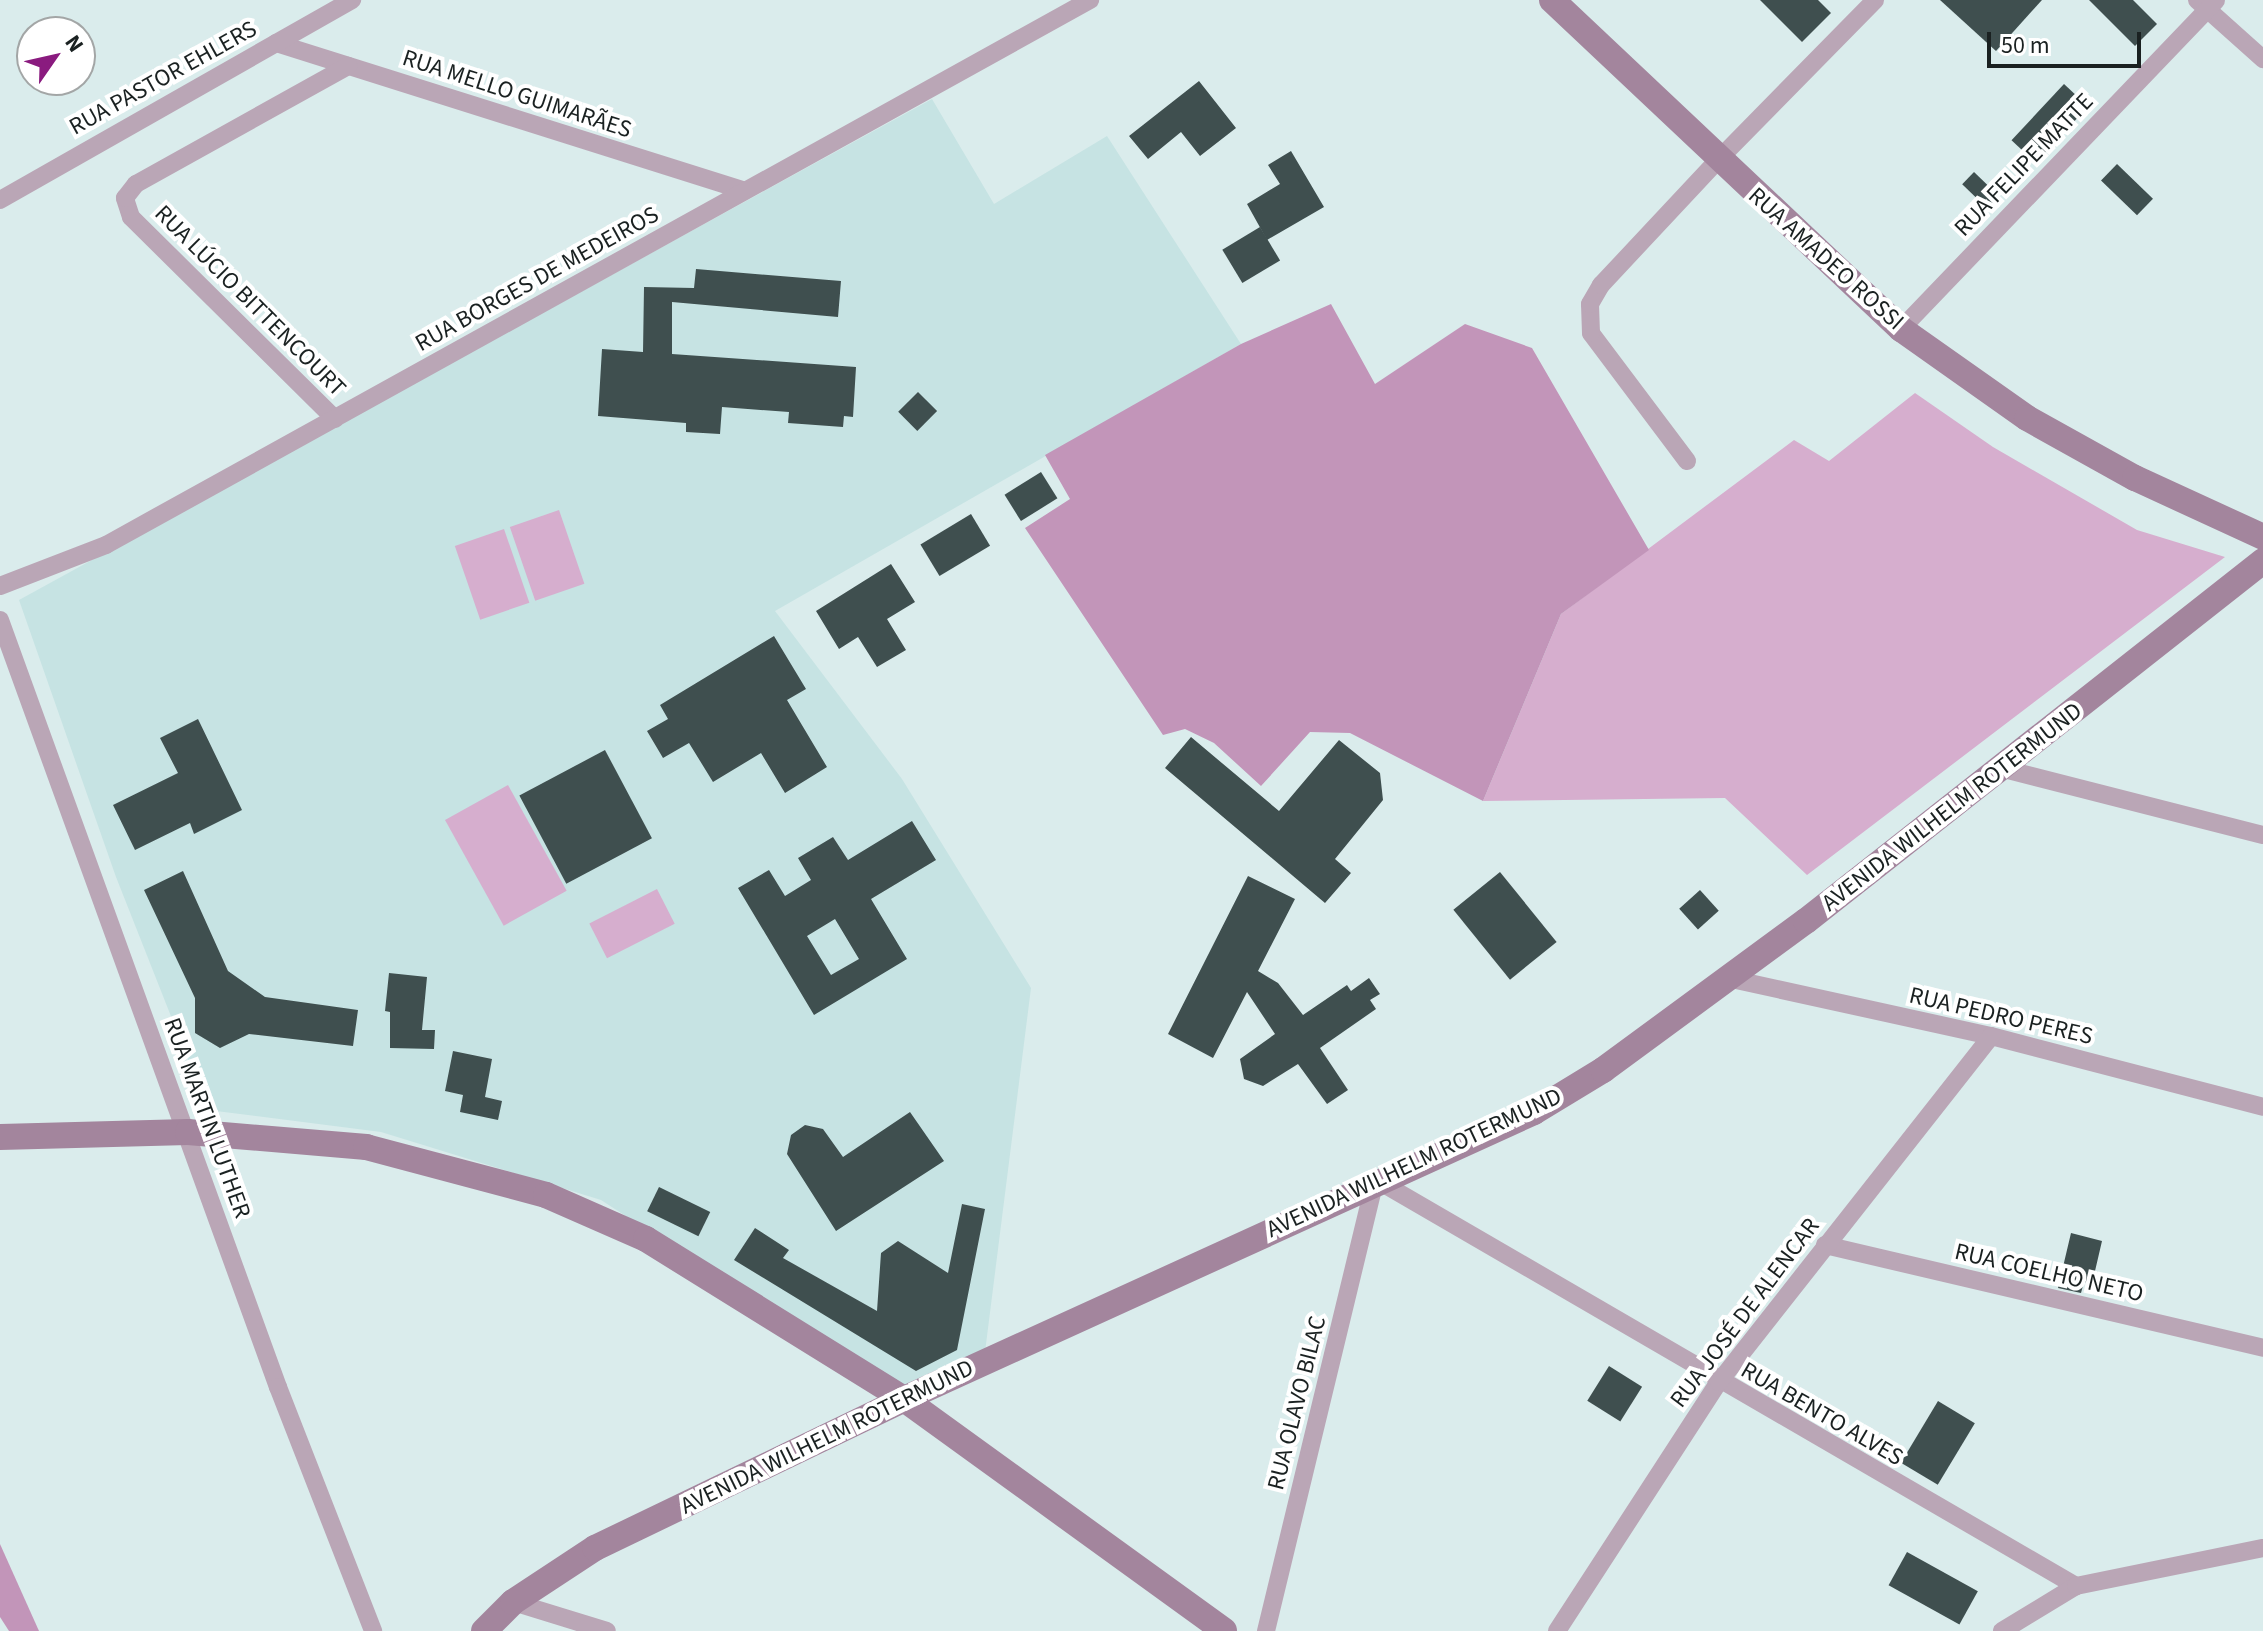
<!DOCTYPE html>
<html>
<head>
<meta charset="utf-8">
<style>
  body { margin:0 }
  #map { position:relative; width:2263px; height:1631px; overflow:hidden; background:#daecec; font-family:"Source Sans 3",sans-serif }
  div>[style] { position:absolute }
  .built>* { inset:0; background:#c6e3e3 }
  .green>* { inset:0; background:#d6aece; transform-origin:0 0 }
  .forest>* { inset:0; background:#c295b9 }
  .building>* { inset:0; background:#3f4f4f; transform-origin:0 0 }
  .street>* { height:18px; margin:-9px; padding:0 9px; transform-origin:9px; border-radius:9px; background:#baa6b6 }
  .secondary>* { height:26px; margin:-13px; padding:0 13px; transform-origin:13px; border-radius:13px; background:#a3859d }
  span { translate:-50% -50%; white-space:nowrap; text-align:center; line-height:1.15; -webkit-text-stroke:8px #fff; paint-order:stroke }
  .street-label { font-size:24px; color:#1a2121 }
  .north { position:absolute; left:16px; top:16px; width:80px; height:80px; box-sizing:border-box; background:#fff; border:2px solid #a3a6a6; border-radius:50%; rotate:56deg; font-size:22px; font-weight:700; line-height:32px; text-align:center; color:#1a2121 }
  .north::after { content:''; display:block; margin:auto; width:28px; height:36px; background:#8a1b7f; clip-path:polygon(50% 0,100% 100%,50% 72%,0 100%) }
  .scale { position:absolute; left:1987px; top:32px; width:154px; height:36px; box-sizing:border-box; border:4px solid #1a2121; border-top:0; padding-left:10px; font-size:24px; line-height:28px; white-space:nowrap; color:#1a2121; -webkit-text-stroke:6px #fff; paint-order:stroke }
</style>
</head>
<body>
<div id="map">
  <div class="built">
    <i style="clip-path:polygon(932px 99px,994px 204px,1107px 136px,1241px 344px,775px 611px,902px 779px,1031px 988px,984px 1360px,903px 1395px,601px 1200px,381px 1132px,208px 1110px,116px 877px,19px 600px)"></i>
  </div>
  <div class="green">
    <i style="clip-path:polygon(1915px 393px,1993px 447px,2137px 530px,2225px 557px,1807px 875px,1725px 798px,1483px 801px,1561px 614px,1794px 440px,1829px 461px)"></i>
    <i style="left:559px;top:510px;width:78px;height:52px;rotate:71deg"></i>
    <i style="left:504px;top:529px;width:78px;height:52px;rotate:71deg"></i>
    <i style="left:508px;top:785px;width:121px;height:72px;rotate:61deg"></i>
    <i style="left:657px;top:889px;width:39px;height:76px;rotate:63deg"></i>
  </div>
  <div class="forest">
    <i style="clip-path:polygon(1331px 304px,1375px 384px,1465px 324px,1532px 348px,1649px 550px,1561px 614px,1483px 801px,1350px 733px,1310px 732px,1261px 786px,1214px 743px,1185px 729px,1163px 735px,1025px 528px,1070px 499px,1045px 455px,1241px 344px)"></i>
    <i style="clip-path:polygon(0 1544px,39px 1631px,9px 1631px,0 1617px)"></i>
  </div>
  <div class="building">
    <i style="clip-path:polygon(1760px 0,1818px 0,1831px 13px,1802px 42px)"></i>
    <i style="clip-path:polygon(1940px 0,2042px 0,1996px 51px)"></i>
    <i style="clip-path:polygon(2089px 0,2133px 0,2157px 24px,2135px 46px)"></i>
    <i style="clip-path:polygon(1199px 81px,1236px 128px,1200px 156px,1181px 132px,1148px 159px,1129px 136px)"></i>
    <i style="left:2064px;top:84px;width:33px;height:77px;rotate:43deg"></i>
    <i style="clip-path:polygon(1291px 151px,1324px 207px,1267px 240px,1247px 204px,1280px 184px,1268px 165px)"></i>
    <i style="left:2117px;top:164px;width:50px;height:23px;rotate:44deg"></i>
    <i style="left:1974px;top:172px;width:36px;height:17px;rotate:44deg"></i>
    <i style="left:1260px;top:227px;width:39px;height:44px;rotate:59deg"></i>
    <i style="clip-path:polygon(696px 269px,841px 281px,838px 317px,672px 302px,672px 354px,856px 367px,853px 417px,844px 416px,843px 427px,788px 423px,789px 412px,722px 407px,720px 434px,686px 432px,686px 423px,598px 416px,602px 349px,643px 352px,644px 287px,694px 288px)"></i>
    <i style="left:918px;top:392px;width:27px;height:28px;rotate:45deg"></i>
    <i style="left:1041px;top:472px;width:31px;height:43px;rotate:58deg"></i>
    <i style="left:971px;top:514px;width:37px;height:59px;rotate:59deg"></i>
    <i style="clip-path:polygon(891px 564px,915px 602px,887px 619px,906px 650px,877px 667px,858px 637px,839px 649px,816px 611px)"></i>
    <i style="clip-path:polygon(774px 636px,806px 689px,787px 700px,827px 767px,785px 793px,761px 753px,713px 782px,689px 743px,663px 758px,647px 731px,668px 719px,660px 705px)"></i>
    <i style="clip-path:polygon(198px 719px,242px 810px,194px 834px,190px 823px,135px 850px,113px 805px,178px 773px,160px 738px)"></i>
    <i style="clip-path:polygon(1191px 737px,1279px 811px,1339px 740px,1380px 773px,1383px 800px,1335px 859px,1351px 873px,1325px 903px,1165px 768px)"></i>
    <i style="left:605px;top:750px;width:100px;height:97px;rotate:62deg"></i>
    <i style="clip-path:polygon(evenodd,912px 821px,936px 860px,871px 899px,907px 959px,814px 1015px,738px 888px,769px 870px,785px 896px,811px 880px,798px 858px,833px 837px,848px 860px,912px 821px,835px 919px,859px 959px,831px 975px,807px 936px,835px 919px)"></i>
    <i style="clip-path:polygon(183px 871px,228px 971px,265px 997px,358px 1010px,353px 1046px,249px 1034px,220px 1048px,195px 1033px,195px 998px,144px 890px)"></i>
    <i style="left:1500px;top:872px;width:90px;height:60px;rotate:51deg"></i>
    <i style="clip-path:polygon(1248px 876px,1295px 899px,1258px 971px,1278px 983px,1303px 1015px,1347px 985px,1351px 991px,1369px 978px,1380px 994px,1370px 1000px,1376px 1009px,1320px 1048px,1348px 1090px,1327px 1104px,1298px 1064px,1263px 1086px,1244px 1079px,1240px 1059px,1275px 1034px,1247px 992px,1213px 1058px,1168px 1034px)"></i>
    <i style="left:1700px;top:890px;width:28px;height:28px;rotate:48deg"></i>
    <i style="clip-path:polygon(389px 973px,427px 977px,422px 1030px,435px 1030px,434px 1049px,390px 1048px,390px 1012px,385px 1011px)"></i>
    <i style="clip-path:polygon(453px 1051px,492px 1059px,485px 1097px,502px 1101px,498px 1120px,460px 1112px,463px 1095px,445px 1091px)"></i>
    <i style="clip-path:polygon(910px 1112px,944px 1161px,836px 1231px,787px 1154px,791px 1135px,805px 1125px,823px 1129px,843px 1157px)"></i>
    <i style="left:659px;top:1187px;width:57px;height:27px;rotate:26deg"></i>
    <i style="clip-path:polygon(962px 1204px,985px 1209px,957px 1350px,916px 1371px,734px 1260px,755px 1228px,789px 1250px,783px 1258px,877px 1311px,881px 1253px,898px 1241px,948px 1273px)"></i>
    <i style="clip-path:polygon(2071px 1233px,2102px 1241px,2092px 1284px,2084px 1282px,2081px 1293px,2058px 1288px)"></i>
    <i style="left:1609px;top:1366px;width:39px;height:41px;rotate:32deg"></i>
    <i style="left:1938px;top:1401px;width:43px;height:72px;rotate:31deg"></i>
    <i style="left:1907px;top:1552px;width:81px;height:38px;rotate:29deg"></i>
  </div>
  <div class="street">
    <i style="left:2197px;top:0;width:89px;rotate:41.8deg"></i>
    <i style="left:276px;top:43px;width:491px;rotate:17.5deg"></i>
    <i style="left:0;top:200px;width:405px;rotate:-29.6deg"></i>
    <i style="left:1901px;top:329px;width:455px;rotate:-46.2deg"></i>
    <i style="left:335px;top:419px;width:287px;rotate:-135.3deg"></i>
    <i style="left:131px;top:217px;width:20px;rotate:-108deg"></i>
    <i style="left:125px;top:198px;width:18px;rotate:-52deg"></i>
    <i style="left:136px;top:184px;width:243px;rotate:-29.1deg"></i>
    <i style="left:1687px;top:461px;width:160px;rotate:-126.9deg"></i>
    <i style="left:1591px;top:333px;width:29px;rotate:-92deg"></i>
    <i style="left:1590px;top:304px;width:22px;rotate:-60deg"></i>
    <i style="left:1601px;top:285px;width:171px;rotate:-46.9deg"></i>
    <i style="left:1718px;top:160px;width:224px;rotate:-45.5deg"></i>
    <i style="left:0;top:586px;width:114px;rotate:-21.1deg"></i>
    <i style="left:106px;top:545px;width:1125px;rotate:-28.98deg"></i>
    <i style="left:0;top:620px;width:816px;rotate:70.08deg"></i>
    <i style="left:278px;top:1387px;width:262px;rotate:68.7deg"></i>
    <i style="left:2004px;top:769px;width:267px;rotate:14.3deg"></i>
    <i style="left:1727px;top:978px;width:270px;rotate:12.4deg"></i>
    <i style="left:1991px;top:1036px;width:281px;rotate:14.6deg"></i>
    <i style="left:1382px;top:1183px;width:803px;rotate:30.14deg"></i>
    <i style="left:1825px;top:1245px;width:450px;rotate:13.2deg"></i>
    <i style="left:513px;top:1602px;width:98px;rotate:17.1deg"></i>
    <i style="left:1266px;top:1631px;width:458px;rotate:-76.4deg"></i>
    <i style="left:1557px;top:1631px;width:297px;rotate:-57deg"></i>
    <i style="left:1719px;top:1382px;width:440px;rotate:-51.8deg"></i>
    <i style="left:2002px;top:1631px;width:87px;rotate:-31.3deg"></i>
    <i style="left:2076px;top:1586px;width:191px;rotate:-11.5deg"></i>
  </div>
  <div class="secondary">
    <i style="left:1552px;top:0;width:480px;rotate:43.3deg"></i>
    <i style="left:1901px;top:329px;width:154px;rotate:35.2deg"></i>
    <i style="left:2027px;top:418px;width:124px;rotate:29.1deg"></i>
    <i style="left:2135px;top:478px;width:141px;rotate:24.7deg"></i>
    <i style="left:0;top:1137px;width:188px;rotate:-1.5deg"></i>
    <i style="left:188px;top:1132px;width:179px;rotate:4.8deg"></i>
    <i style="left:366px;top:1147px;width:186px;rotate:14.9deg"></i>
    <i style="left:546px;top:1195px;width:109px;rotate:23.7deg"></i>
    <i style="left:646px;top:1239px;width:304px;rotate:31.8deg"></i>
    <i style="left:904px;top:1399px;width:395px;rotate:35.9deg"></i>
    <i style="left:484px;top:1631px;width:41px;rotate:-45deg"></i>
    <i style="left:513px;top:1602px;width:98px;rotate:-33.4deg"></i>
    <i style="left:595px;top:1548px;width:343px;rotate:-25.7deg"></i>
    <i style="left:904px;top:1399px;width:692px;rotate:-24.49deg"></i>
    <i style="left:1534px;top:1112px;width:81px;rotate:-31.3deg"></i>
    <i style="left:1603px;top:1070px;width:252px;rotate:-36.3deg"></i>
    <i style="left:1806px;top:921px;width:582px;rotate:-38.23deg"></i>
  </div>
  <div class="street-label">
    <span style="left:163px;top:78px;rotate:-29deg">RUA PASTOR EHLERS</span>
    <span style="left:517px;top:94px;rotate:18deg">RUA MELLO GUIMARÃES</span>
    <span style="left:2024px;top:165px;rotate:-46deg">RUA FELIPE MATTE</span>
    <span style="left:1826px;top:259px;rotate:42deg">RUA AMADEO ROSSI</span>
    <span style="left:537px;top:279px;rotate:-29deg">RUA BORGES DE MEDEIROS</span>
    <span style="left:250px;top:301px;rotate:45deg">RUA LÚCIO BITTENCOURT</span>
    <span style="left:1952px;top:807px;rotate:-38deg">AVENIDA WILHELM ROTERMUND</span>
    <span style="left:2001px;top:1016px;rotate:13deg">RUA PEDRO PERES</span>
    <span style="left:207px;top:1118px;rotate:70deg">RUA MARTIN LUTHER</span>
    <span style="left:1414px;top:1163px;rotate:-25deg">AVENIDA WILHELM ROTERMUND</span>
    <span style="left:2049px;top:1273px;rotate:13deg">RUA COELHO NETO</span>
    <span style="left:1745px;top:1313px;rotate:-53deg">RUA JOSÉ DE ALENCAR</span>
    <span style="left:1297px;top:1403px;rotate:-76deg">RUA OLAVO BILAC</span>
    <span style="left:1822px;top:1414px;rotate:30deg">RUA BENTO ALVES</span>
    <span style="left:827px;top:1437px;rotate:-26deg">AVENIDA WILHELM ROTERMUND</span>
  </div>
  <div class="north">N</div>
  <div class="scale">50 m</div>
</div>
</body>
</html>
